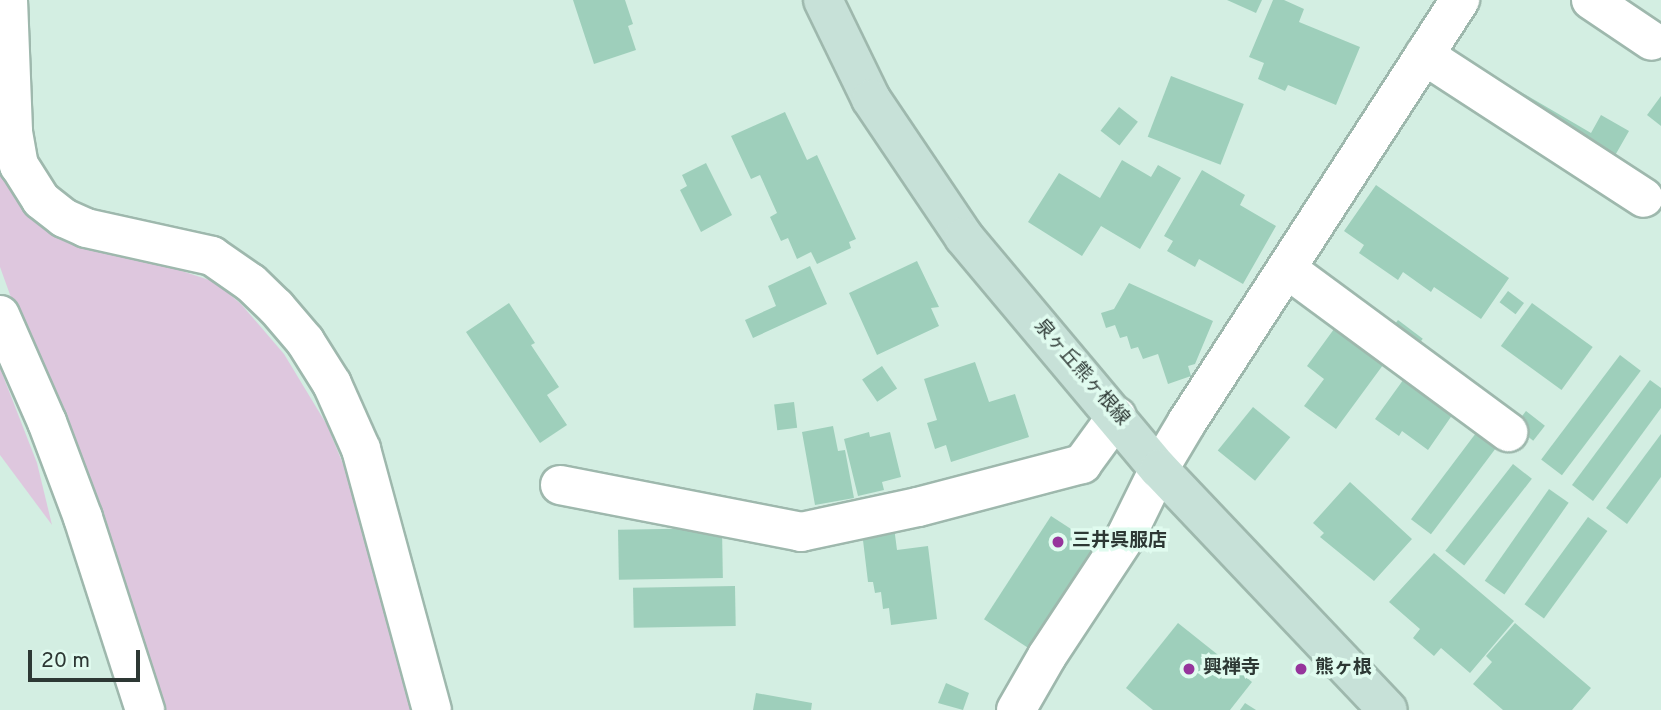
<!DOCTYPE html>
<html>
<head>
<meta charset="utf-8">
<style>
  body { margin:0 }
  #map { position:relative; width:1661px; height:710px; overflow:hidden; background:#d3eee2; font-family:Overpass,"Noto Sans JP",sans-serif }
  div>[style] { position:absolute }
  .green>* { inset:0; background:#dec7de }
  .building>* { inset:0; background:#9ecfbb; transform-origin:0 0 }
  .roads { filter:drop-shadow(2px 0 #9eb8ad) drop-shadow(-2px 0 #9eb8ad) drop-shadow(0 2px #9eb8ad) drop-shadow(0 -2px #9eb8ad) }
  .minor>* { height:38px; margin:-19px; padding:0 19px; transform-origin:19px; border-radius:19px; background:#fff }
  .secondary>* { height:38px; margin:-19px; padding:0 19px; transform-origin:19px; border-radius:19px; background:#c7e1d8 }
  .dots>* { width:19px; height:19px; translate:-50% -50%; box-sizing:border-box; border:4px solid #e0fbef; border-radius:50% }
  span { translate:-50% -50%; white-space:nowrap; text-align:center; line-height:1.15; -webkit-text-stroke:7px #e0fbef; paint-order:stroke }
  .street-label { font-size:19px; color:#2d3834 }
  .poi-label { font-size:19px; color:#2d3834; font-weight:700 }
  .left { translate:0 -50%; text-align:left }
  .scale { position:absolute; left:28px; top:650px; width:112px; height:32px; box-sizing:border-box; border:4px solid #2d3834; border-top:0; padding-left:9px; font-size:21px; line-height:24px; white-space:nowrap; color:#2d3834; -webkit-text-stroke:5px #e0fbef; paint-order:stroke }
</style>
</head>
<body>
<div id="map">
  <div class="green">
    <i style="clip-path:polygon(0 110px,11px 175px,164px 265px,215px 282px,241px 304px,284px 354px,327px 425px,370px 530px,419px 710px,160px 710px,0 267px)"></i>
    <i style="clip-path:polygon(0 368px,37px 463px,52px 525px,0 455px)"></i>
  </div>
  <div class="building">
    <i style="clip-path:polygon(573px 0,625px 0,633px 24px,628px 26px,636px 50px,594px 64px)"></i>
    <i style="clip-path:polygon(1227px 0,1262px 0,1256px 13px)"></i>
    <i style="clip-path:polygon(1273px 0,1284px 0,1304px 9px,1299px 22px,1360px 47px,1336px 105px,1288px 85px,1285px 91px,1258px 79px,1264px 63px,1249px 57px)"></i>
    <i style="left:1171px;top:76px;width:78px;height:65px;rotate:21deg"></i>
    <i style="clip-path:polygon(1514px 88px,1591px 133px,1601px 115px,1629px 131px,1613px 159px,1509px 98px)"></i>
    <i style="clip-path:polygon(1661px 96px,1661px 126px,1647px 115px)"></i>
    <i style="left:1119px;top:107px;width:24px;height:30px;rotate:38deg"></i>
    <i style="clip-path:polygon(785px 112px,807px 160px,817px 155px,856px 239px,849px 242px,851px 248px,817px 264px,811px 252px,797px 259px,788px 238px,781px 241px,770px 217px,777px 213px,760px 175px,751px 179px,731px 136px)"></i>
    <i style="clip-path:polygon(1122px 160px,1151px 177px,1158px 165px,1181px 178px,1140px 249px,1101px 226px,1082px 256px,1028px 222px,1059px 173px,1100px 198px)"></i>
    <i style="clip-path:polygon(706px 163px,732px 215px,701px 232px,680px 190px,687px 186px,682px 175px)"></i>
    <i style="clip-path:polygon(1202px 170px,1245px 195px,1240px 205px,1276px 226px,1243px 284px,1199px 259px,1195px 267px,1167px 251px,1173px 241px,1164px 236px)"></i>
    <i style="clip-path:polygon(1376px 185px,1509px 278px,1481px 319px,1434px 287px,1431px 292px,1403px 272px,1398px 280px,1359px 253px,1364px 245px,1344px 231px)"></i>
    <i style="clip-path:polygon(917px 261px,939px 307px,931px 308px,939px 326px,877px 355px,849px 293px)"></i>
    <i style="clip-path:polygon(810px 266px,827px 304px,753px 338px,745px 320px,776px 306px,768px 286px)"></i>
    <i style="clip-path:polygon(1129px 283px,1213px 321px,1195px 364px,1188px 366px,1191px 376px,1168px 384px,1158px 354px,1143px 359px,1138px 347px,1131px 349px,1127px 336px,1120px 338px,1115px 325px,1106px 328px,1101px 313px,1114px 309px)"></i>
    <i style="left:1508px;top:291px;width:20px;height:14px;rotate:37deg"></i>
    <i style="clip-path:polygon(509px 303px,535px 343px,531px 345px,559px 387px,547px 395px,567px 425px,540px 443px,466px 332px)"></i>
    <i style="left:1532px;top:303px;width:75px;height:53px;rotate:36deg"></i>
    <i style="left:1398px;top:320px;width:31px;height:16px;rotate:37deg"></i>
    <i style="clip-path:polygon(1334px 329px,1383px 365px,1336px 429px,1304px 406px,1324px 379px,1307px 366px)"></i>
    <i style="left:1620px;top:355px;width:26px;height:131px;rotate:37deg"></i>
    <i style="clip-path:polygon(975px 362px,989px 402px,1015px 394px,1029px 437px,951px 462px,946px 445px,935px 449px,927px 423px,937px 420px,924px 379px)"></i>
    <i style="left:882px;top:366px;width:27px;height:24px;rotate:56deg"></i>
    <i style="clip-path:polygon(1406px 376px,1455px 411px,1428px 450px,1402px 431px,1399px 436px,1375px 419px)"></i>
    <i style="clip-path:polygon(1650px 380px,1661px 388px,1661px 408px,1593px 501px,1572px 485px)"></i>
    <i style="left:794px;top:402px;width:26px;height:20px;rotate:83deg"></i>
    <i style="left:1253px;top:407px;width:48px;height:56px;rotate:39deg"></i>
    <i style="left:1526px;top:411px;width:24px;height:19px;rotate:38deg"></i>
    <i style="clip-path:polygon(833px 426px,838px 451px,845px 450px,854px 498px,815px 505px,802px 432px)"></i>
    <i style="left:1479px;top:429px;width:25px;height:113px;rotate:37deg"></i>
    <i style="clip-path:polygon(869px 432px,870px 437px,890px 432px,901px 477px,882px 482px,884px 490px,858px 496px,844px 439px)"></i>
    <i style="clip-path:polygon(1661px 434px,1661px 477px,1627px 524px,1606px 508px)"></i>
    <i style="left:1513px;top:464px;width:24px;height:110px;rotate:38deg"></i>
    <i style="clip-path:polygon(1350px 482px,1412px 539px,1374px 581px,1320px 537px,1324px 533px,1313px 523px)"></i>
    <i style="left:1549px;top:489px;width:24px;height:112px;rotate:35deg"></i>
    <i style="left:1051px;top:516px;width:63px;height:123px;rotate:33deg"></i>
    <i style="left:1588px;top:517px;width:24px;height:108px;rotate:36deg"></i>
    <i style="clip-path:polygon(894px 527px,897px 550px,928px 546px,937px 619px,891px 625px,889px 608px,883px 609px,881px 592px,875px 593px,873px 582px,868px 582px,862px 532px)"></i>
    <i style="left:722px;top:528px;width:50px;height:104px;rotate:89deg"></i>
    <i style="clip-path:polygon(1434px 553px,1514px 621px,1470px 673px,1441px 648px,1434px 656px,1413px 638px,1420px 629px,1389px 602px)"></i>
    <i style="left:735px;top:586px;width:40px;height:102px;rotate:89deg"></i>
    <i style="clip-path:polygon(1178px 623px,1252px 682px,1230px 710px,1153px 710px,1126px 688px)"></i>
    <i style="clip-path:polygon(1515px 623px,1591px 688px,1572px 710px,1503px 710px,1473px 684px,1492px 662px,1486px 656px)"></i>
    <i style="clip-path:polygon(946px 683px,969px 693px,963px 710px,938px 703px)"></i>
    <i style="clip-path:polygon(756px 693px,812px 703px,811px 710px,753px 710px)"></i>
    <i style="clip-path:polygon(1245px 703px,1256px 710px,1240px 710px)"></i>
  </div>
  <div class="roads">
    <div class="minor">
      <i style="left:8px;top:0;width:132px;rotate:87.8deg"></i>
      <i style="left:13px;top:132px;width:34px;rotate:80deg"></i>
      <i style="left:19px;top:165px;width:41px;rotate:57.8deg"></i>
      <i style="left:41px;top:200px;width:29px;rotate:38deg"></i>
      <i style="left:64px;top:218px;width:24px;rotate:24deg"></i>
      <i style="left:86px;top:228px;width:129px;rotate:12.5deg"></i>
      <i style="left:212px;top:256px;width:47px;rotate:34.7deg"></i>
      <i style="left:251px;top:283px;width:35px;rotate:44deg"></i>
      <i style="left:276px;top:307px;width:45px;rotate:49.5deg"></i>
      <i style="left:305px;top:341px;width:51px;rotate:57.9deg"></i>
      <i style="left:332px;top:384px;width:71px;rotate:66deg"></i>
      <i style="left:361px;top:449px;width:270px;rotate:74.8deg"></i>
      <i style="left:1591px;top:0;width:73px;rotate:33.9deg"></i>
      <i style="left:1424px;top:55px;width:262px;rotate:33deg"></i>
      <i style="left:1287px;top:269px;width:275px;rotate:36.4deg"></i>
      <i style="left:0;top:315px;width:117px;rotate:66.3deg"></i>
      <i style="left:47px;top:422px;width:103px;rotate:69.4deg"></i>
      <i style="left:83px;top:518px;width:202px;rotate:72.1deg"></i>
      <i style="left:560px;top:485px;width:246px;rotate:11deg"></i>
      <i style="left:801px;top:532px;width:120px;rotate:-12.1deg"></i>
      <i style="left:918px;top:507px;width:170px;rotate:-14.7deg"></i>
      <i style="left:1082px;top:464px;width:59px;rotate:-53.9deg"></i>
      <i style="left:1016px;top:710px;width:62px;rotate:-60.1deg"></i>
      <i style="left:1047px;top:656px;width:144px;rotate:-56.6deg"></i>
      <i style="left:1126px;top:536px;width:75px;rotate:-63.8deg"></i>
      <i style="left:1159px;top:469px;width:55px;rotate:-59.2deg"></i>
      <i style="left:1187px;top:422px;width:503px;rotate:-57.1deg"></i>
    </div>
    <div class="secondary">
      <i style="left:823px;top:0;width:110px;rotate:64.1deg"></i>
      <i style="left:871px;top:99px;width:166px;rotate:56deg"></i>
      <i style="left:964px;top:237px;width:303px;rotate:50deg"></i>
      <i style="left:1159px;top:469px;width:332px;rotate:46.5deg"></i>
    </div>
  </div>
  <div class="dots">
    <i style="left:1058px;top:542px;background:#96359c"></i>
    <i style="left:1189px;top:669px;background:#96359c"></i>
    <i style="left:1301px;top:669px;background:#96359c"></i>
  </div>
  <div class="street-label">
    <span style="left:1081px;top:373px;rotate:49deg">泉ヶ丘熊ヶ根線</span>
  </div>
  <div class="poi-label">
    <span class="left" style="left:1072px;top:542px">三井呉服店</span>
    <span class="left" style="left:1203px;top:669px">興禅寺</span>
    <span class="left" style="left:1315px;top:669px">熊ヶ根</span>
  </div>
  <div class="scale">20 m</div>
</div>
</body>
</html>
